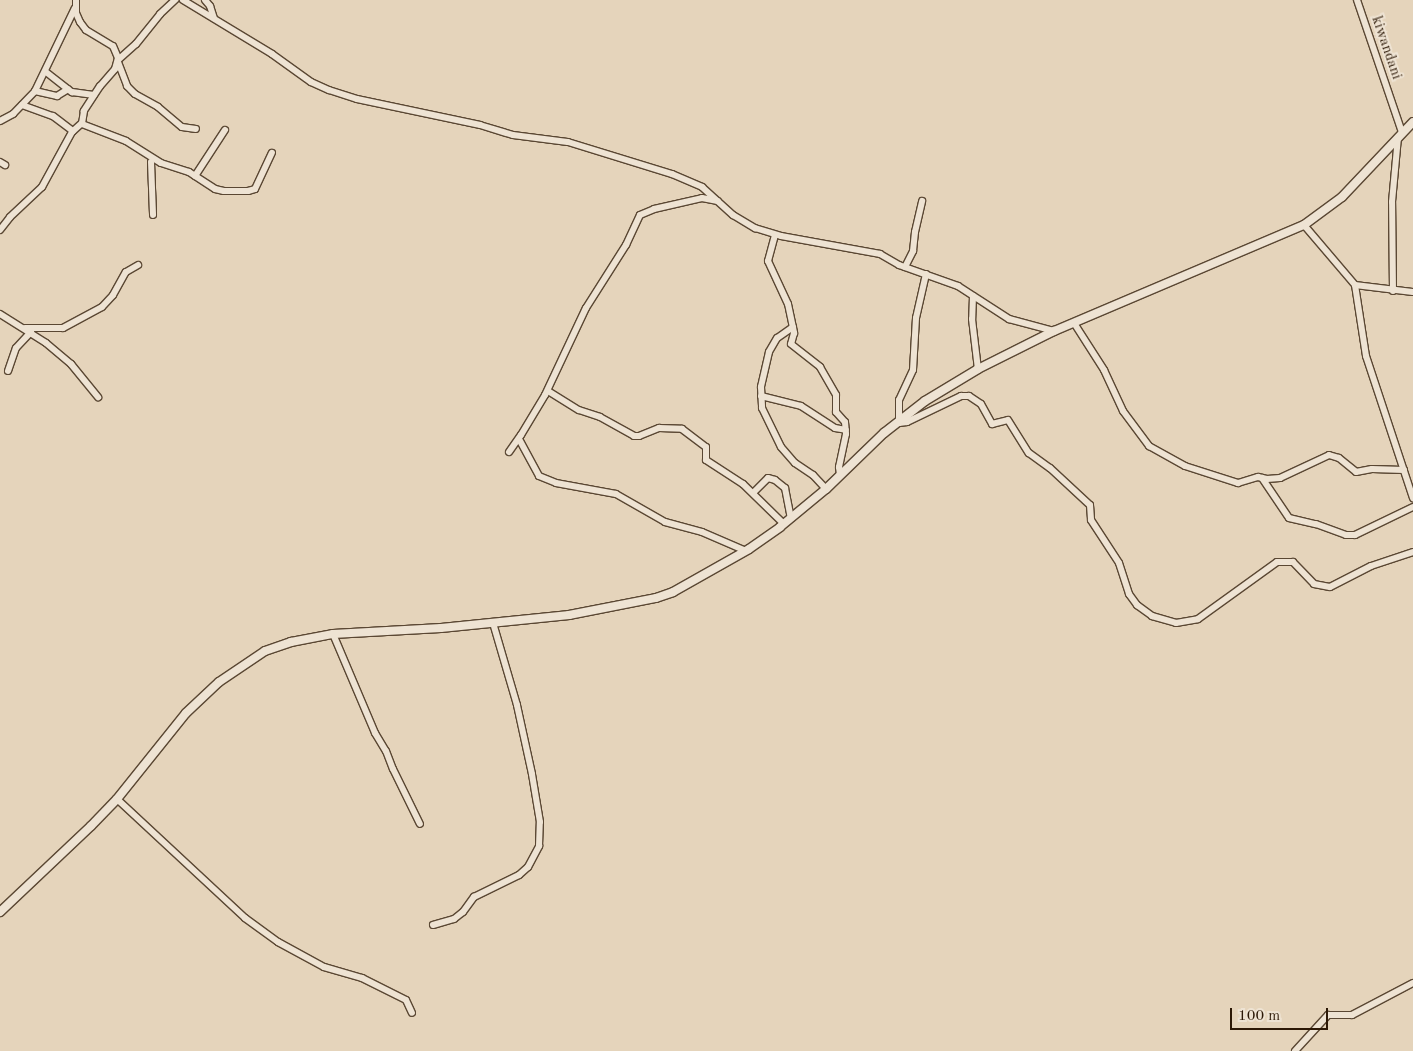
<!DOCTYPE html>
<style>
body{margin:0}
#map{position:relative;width:1413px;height:1051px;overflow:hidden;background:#e5d4bb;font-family:"Old Standard TT",serif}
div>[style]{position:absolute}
.roads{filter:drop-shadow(1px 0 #5a4733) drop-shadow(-1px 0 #5a4733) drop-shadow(0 1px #5a4733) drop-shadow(0 -1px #5a4733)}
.minor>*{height:6px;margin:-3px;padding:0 3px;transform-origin:3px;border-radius:3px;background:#eee3d3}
.tertiary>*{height:8px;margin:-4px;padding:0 4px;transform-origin:4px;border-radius:4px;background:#eee3d3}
span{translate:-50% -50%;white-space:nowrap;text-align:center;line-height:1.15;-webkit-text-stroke:4px #eee3d3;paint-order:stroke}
.street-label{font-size:15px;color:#2c1806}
.scale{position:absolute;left:1230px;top:1008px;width:98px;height:22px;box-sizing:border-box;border:2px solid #2c1806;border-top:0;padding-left:6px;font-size:15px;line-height:18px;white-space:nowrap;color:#2c1806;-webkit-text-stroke:4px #eee3d3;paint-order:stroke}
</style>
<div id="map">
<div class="roads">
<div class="minor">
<div style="left:76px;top:0;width:13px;rotate:90deg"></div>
<div style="left:76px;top:13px;width:10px;rotate:66deg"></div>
<div style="left:80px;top:22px;width:10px;rotate:53deg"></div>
<div style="left:86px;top:30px;width:31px;rotate:31deg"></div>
<div style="left:113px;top:46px;width:13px;rotate:67deg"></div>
<div style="left:118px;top:58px;width:11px;rotate:105deg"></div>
<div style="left:115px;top:69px;width:23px;rotate:131deg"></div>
<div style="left:100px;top:86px;width:30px;rotate:123deg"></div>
<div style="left:84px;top:111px;width:13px;rotate:99deg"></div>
<div style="left:82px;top:124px;width:47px;rotate:21.1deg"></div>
<div style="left:126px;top:141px;width:41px;rotate:32.2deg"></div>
<div style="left:161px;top:163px;width:29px;rotate:18deg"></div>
<div style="left:189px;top:172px;width:31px;rotate:33deg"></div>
<div style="left:215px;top:189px;width:9px;rotate:13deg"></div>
<div style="left:224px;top:191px;width:24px"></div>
<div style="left:248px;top:191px;width:7px;rotate:-16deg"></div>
<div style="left:255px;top:189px;width:40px;rotate:-65deg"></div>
<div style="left:183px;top:0;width:104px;rotate:31.2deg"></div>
<div style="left:272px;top:54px;width:48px;rotate:35.7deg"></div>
<div style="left:311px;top:82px;width:20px;rotate:24deg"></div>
<div style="left:329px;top:90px;width:29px;rotate:18deg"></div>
<div style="left:357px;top:99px;width:126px;rotate:11.9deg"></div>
<div style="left:480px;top:125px;width:34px;rotate:17deg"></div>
<div style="left:513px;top:135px;width:55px;rotate:7.3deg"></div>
<div style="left:568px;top:142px;width:109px;rotate:17.1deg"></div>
<div style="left:672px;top:174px;width:33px;rotate:23deg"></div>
<div style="left:702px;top:187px;width:42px;rotate:42.1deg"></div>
<div style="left:733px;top:215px;width:26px;rotate:31deg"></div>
<div style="left:755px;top:228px;width:27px;rotate:17deg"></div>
<div style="left:781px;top:236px;width:101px;rotate:10.3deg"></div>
<div style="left:880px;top:254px;width:22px;rotate:30deg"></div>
<div style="left:899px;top:265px;width:63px;rotate:19.6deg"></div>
<div style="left:958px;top:286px;width:61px;rotate:32.9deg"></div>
<div style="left:1009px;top:319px;width:47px;rotate:14.9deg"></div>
<div style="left:205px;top:0;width:8px;rotate:50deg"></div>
<div style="left:210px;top:6px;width:13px;rotate:72deg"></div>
<div style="left:1357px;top:0;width:139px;rotate:71.2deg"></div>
<div style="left:118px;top:60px;width:24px;rotate:-42deg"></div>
<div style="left:136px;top:44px;width:38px;rotate:-51deg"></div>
<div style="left:160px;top:14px;width:21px;rotate:-43deg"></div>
<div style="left:118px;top:62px;width:26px;rotate:69deg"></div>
<div style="left:127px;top:86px;width:11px;rotate:45deg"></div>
<div style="left:135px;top:94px;width:26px;rotate:29deg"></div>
<div style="left:158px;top:107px;width:31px;rotate:40deg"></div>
<div style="left:182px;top:127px;width:14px;rotate:8deg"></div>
<div style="left:46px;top:72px;width:33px;rotate:38deg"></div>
<div style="left:72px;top:92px;width:22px;rotate:8deg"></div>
<div style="left:35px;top:91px;width:23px;rotate:13deg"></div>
<div style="left:57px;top:96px;width:13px;rotate:-32deg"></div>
<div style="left:22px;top:105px;width:33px;rotate:20deg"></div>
<div style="left:53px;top:116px;width:25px;rotate:37deg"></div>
<div style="left:0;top:121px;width:15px;rotate:-28deg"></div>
<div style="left:13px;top:114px;width:32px;rotate:-46deg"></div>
<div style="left:35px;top:91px;width:92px;rotate:-64.3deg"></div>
<div style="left:0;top:162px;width:6px;rotate:31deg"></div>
<div style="left:151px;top:162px;width:53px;rotate:87.8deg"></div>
<div style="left:195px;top:176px;width:55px;rotate:-56.9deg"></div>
<div style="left:1304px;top:225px;width:79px;rotate:49.6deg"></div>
<div style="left:1355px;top:285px;width:72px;rotate:81.2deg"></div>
<div style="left:1366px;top:356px;width:150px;rotate:71.7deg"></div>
<div style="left:0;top:230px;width:16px;rotate:-52deg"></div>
<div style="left:10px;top:217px;width:44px;rotate:-43.2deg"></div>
<div style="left:42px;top:187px;width:63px;rotate:-61.4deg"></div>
<div style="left:72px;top:132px;width:13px;rotate:-42deg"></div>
<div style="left:775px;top:235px;width:27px;rotate:105deg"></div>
<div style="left:768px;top:261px;width:47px;rotate:65.1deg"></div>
<div style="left:788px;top:304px;width:30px;rotate:78deg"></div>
<div style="left:794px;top:333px;width:11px;rotate:105deg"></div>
<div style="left:791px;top:344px;width:37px;rotate:38deg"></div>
<div style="left:820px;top:367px;width:32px;rotate:60deg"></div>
<div style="left:836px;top:395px;width:17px;rotate:90deg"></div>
<div style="left:836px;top:412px;width:13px;rotate:48deg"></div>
<div style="left:845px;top:422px;width:12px;rotate:85deg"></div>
<div style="left:846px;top:434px;width:34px;rotate:102deg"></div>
<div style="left:839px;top:467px;width:8px;rotate:83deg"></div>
<div style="left:905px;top:267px;width:18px;rotate:-63deg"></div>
<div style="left:913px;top:251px;width:19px;rotate:-84deg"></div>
<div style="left:915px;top:232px;width:32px;rotate:-77deg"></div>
<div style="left:926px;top:274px;width:45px;rotate:102.8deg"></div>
<div style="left:916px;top:318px;width:52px;rotate:93.3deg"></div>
<div style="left:913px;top:370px;width:33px;rotate:115deg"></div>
<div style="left:899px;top:400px;width:23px;rotate:90deg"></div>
<div style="left:899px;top:423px;width:8px;rotate:-7deg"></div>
<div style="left:907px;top:422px;width:60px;rotate:-25.7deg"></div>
<div style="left:961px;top:396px;width:8px"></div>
<div style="left:969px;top:396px;width:14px;rotate:34deg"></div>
<div style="left:981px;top:404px;width:23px;rotate:61deg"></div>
<div style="left:992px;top:424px;width:16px;rotate:-14deg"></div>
<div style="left:1008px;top:420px;width:39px;rotate:58deg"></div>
<div style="left:1029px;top:453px;width:26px;rotate:36deg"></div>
<div style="left:1050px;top:468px;width:54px;rotate:42.8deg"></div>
<div style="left:1090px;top:505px;width:15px;rotate:86deg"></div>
<div style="left:1091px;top:520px;width:51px;rotate:56.9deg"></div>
<div style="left:1119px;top:563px;width:33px;rotate:72deg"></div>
<div style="left:1129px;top:594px;width:14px;rotate:54deg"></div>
<div style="left:1137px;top:605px;width:19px;rotate:36deg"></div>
<div style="left:1152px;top:616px;width:25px;rotate:16deg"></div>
<div style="left:1176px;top:623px;width:22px;rotate:-10deg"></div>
<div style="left:1198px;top:619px;width:97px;rotate:-35.8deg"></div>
<div style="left:1277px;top:562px;width:16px"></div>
<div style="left:1293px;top:562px;width:30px;rotate:46deg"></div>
<div style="left:1314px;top:584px;width:16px;rotate:11deg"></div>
<div style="left:1330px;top:587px;width:46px;rotate:-27.1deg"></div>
<div style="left:1371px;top:566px;width:44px;rotate:-18.4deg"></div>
<div style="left:1355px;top:285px;width:58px;rotate:6.9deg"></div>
<div style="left:1393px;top:291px;width:89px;rotate:-90.6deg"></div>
<div style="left:1392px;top:202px;width:65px;rotate:-84.7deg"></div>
<div style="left:973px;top:296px;width:23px;rotate:92deg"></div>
<div style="left:972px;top:319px;width:50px;rotate:83.2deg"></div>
<div style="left:0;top:314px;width:54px;rotate:32.2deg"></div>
<div style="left:46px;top:343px;width:33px;rotate:40deg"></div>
<div style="left:71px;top:364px;width:43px;rotate:50.7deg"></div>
<div style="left:1074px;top:323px;width:56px;rotate:57.4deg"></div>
<div style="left:1104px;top:370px;width:45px;rotate:65.1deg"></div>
<div style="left:1123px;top:411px;width:44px;rotate:53.4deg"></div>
<div style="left:1149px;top:446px;width:41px;rotate:29.1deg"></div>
<div style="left:1185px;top:466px;width:56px;rotate:17.8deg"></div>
<div style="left:1238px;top:483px;width:21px;rotate:-17deg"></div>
<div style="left:1258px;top:477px;width:9px;rotate:13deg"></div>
<div style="left:1267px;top:479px;width:13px;rotate:-4deg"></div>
<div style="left:1280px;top:478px;width:54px;rotate:-25.1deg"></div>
<div style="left:1329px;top:455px;width:10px;rotate:17deg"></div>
<div style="left:1339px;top:458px;width:22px;rotate:39deg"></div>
<div style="left:1356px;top:472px;width:16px;rotate:-11deg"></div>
<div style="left:1372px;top:469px;width:32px;rotate:2deg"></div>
<div style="left:793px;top:327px;width:19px;rotate:145deg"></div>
<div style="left:777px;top:338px;width:16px;rotate:120deg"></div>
<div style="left:769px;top:352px;width:36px;rotate:103deg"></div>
<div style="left:761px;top:387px;width:21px;rotate:87deg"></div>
<div style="left:762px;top:408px;width:43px;rotate:64deg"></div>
<div style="left:781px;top:447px;width:21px;rotate:49deg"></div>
<div style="left:795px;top:463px;width:22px;rotate:34deg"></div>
<div style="left:813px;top:475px;width:19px;rotate:47deg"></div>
<div style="left:25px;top:328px;width:38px"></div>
<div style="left:63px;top:328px;width:44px;rotate:-28.3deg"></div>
<div style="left:102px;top:307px;width:16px;rotate:-47deg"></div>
<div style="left:113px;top:295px;width:26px;rotate:-61deg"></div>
<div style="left:126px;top:272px;width:14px;rotate:-30deg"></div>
<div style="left:8px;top:371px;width:24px;rotate:-71deg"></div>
<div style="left:16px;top:348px;width:22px;rotate:-47deg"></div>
<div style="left:548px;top:391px;width:36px;rotate:32deg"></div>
<div style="left:579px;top:410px;width:22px;rotate:18deg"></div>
<div style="left:600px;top:417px;width:39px;rotate:29deg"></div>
<div style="left:634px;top:436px;width:5px"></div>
<div style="left:639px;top:436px;width:22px;rotate:-22deg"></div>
<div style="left:659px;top:428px;width:23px;rotate:2deg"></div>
<div style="left:682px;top:429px;width:30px;rotate:37deg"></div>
<div style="left:706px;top:447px;width:13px;rotate:90deg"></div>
<div style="left:706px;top:460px;width:44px;rotate:33deg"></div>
<div style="left:743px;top:484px;width:57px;rotate:44.3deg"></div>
<div style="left:761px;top:396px;width:41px;rotate:14deg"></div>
<div style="left:801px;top:406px;width:40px;rotate:32.9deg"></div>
<div style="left:835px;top:428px;width:11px;rotate:10deg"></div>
<div style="left:519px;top:439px;width:42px;rotate:61.6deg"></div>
<div style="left:539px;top:476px;width:18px;rotate:22deg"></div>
<div style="left:556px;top:483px;width:61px;rotate:10.4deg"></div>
<div style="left:616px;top:494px;width:56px;rotate:29.7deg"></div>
<div style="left:665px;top:522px;width:38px;rotate:15deg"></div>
<div style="left:702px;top:532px;width:48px;rotate:23.4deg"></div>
<div style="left:509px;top:452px;width:21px;rotate:-55deg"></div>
<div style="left:521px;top:435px;width:47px;rotate:-59deg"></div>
<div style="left:545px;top:395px;width:96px;rotate:-64.8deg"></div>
<div style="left:586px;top:308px;width:75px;rotate:-57.6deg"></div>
<div style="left:626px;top:245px;width:33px;rotate:-65deg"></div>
<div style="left:640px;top:215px;width:15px;rotate:-23deg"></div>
<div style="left:654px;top:209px;width:49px;rotate:-12.9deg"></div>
<div style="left:702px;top:198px;width:16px;rotate:11deg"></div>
<div style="left:1262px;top:478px;width:48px;rotate:56deg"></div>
<div style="left:1289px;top:518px;width:28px;rotate:13deg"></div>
<div style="left:1316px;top:524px;width:32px;rotate:20deg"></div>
<div style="left:1346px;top:535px;width:9px"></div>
<div style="left:1355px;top:535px;width:64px;rotate:-25.8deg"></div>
<div style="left:753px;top:493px;width:21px;rotate:-45deg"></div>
<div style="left:768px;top:478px;width:7px;rotate:16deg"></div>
<div style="left:775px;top:480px;width:13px;rotate:39deg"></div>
<div style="left:785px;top:488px;width:31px;rotate:79deg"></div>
<div style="left:333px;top:634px;width:108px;rotate:67deg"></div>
<div style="left:375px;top:733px;width:21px;rotate:59deg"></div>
<div style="left:386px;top:751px;width:19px;rotate:69deg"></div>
<div style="left:393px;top:769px;width:61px;rotate:63.9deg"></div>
<div style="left:117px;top:799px;width:175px;rotate:42.9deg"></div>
<div style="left:245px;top:918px;width:41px;rotate:36deg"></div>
<div style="left:278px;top:942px;width:52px;rotate:28.5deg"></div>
<div style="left:324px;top:967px;width:40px;rotate:16deg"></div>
<div style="left:362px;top:978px;width:49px;rotate:26.6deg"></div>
<div style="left:406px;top:1000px;width:14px;rotate:65deg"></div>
<div style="left:433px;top:925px;width:22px;rotate:-16deg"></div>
<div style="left:454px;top:919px;width:11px;rotate:-38deg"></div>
<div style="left:463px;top:912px;width:19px;rotate:-54deg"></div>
<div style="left:474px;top:897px;width:50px;rotate:-26.1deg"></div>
<div style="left:519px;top:875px;width:12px;rotate:-42deg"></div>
<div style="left:528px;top:867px;width:24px;rotate:-62deg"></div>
<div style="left:539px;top:846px;width:24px;rotate:-88deg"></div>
<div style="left:540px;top:822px;width:49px;rotate:-99.5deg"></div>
<div style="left:532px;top:774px;width:71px;rotate:-102.3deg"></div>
<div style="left:517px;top:705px;width:85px;rotate:-106.3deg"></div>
<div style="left:1295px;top:1051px;width:49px;rotate:-47.5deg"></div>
<div style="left:1328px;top:1015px;width:24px"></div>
<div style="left:1352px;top:1015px;width:69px;rotate:-27.7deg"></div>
</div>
<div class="tertiary">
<div style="left:0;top:912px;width:125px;rotate:-43.4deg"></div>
<div style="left:91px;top:826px;width:37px;rotate:-46deg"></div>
<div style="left:117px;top:799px;width:110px;rotate:-51.3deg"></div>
<div style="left:186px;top:713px;width:45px;rotate:-43.2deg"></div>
<div style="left:219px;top:682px;width:55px;rotate:-34deg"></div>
<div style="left:265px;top:651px;width:28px;rotate:-19deg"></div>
<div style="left:291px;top:642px;width:43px;rotate:-10.8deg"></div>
<div style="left:333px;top:634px;width:108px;rotate:-3.2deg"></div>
<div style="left:441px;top:628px;width:129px;rotate:-5.8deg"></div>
<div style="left:569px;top:615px;width:89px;rotate:-11.1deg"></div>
<div style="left:656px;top:598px;width:18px;rotate:-19deg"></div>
<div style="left:673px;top:592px;width:87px;rotate:-29.5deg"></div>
<div style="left:749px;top:549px;width:38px;rotate:-35deg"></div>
<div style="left:780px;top:527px;width:60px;rotate:-39.6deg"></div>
<div style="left:826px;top:489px;width:81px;rotate:-44deg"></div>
<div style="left:884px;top:433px;width:52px;rotate:-38deg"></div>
<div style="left:925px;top:401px;width:62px;rotate:-31.1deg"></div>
<div style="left:978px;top:369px;width:85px;rotate:-26.6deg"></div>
<div style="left:1054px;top:331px;width:272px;rotate:-23deg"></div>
<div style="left:1304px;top:225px;width:47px;rotate:-36.4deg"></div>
<div style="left:1342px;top:197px;width:103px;rotate:-46.6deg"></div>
</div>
</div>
<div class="street-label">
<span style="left:1386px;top:48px;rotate:71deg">kiwandani</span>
</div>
<div class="scale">100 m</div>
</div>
